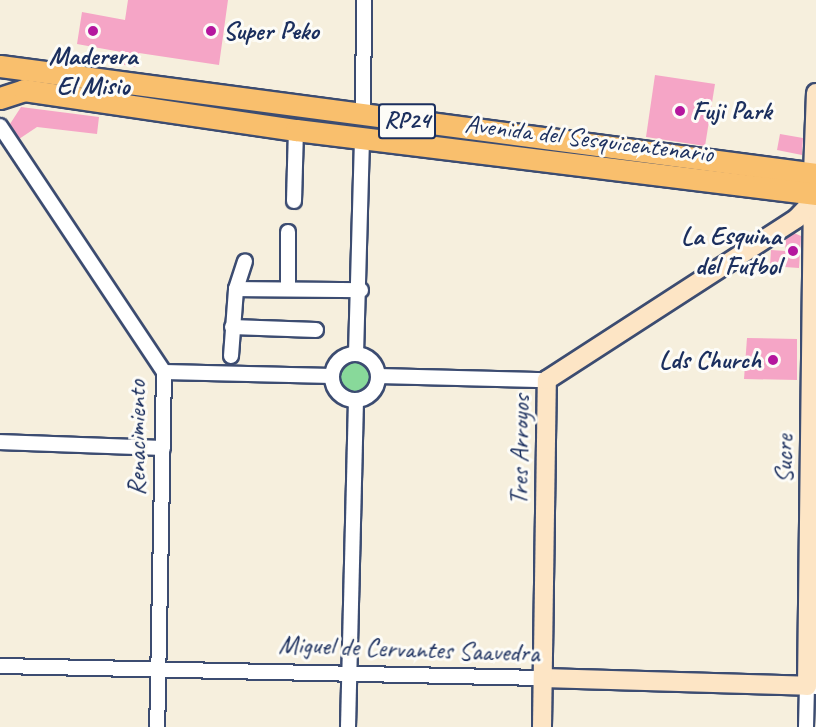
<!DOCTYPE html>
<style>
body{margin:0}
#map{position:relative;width:816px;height:727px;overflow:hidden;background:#f6efdd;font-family:Caveat,sans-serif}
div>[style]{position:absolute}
.green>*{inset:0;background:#88d99a}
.round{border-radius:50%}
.building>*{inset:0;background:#f5a5c6}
.roads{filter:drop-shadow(2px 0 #3c4c71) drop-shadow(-2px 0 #3c4c71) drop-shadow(0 2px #3c4c71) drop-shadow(0 -2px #3c4c71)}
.street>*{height:14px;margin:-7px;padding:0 7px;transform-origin:7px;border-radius:7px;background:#fff}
.street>.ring{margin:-7px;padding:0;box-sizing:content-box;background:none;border:14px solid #fff;border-radius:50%}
.secondary>*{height:18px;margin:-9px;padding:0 9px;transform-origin:9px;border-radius:9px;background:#fde5c5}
.primary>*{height:21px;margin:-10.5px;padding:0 10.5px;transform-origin:10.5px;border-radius:10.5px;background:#f9bf6d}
.dots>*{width:16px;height:16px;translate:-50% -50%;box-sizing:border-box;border:3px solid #fdfcf7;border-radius:50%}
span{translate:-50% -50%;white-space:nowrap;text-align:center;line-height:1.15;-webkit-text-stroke:6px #fdfcf7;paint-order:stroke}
.shield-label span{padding:2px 4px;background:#fdfcf7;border:2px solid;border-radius:4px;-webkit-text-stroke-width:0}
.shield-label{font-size:24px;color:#1b2f5e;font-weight:700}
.poi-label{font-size:26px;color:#1b2f5e;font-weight:700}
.left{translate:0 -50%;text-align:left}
.right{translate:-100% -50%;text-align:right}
.street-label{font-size:26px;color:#1b2f5e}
</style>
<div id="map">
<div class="green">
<div class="round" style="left:336px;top:357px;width:40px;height:40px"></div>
</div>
<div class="building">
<div style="clip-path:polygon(128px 0,228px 0,219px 65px,139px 53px,137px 67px,119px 64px,121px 52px,77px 44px,82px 12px,125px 20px)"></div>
<div style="clip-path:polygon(655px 75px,715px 84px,705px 146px,646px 137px)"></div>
<div style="clip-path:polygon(21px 107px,99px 117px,97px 134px,37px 127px,19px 139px,10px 124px)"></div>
<div style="clip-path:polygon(780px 134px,803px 138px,802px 155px,777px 150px)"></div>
<div style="clip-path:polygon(794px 233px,801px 236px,799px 268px,770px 266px,771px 250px,785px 251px,786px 239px)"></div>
<div style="clip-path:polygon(747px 338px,797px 339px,797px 380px,744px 379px)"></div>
</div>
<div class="roads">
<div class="street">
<div style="left:363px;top:115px;width:115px;rotate:-89.5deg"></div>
<div style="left:0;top:126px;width:296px;rotate:56.3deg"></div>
<div style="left:164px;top:372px;width:355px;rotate:91.1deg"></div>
<div style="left:294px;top:201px;width:71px;rotate:-88.4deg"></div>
<div style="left:236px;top:289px;width:29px;rotate:-72deg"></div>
<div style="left:288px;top:289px;width:57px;rotate:-90deg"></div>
<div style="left:232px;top:327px;width:84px;rotate:2deg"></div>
<div class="ring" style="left:332px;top:354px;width:32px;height:32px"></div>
<div style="left:356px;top:354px;width:216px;rotate:-88.4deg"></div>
<div style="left:231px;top:356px;width:67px;rotate:-85.7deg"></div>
<div style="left:236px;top:289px;width:125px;rotate:0.5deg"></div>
<div style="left:164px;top:372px;width:168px;rotate:1.4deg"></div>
<div style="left:378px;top:376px;width:169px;rotate:1.4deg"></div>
<div style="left:0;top:442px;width:163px;rotate:2.1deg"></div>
<div style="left:0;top:666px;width:543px;rotate:1.27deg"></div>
<div style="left:348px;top:727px;width:326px;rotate:-88.6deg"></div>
<div style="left:806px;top:727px;width:41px;rotate:-88.6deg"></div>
<div style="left:807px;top:686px;width:9px;rotate:6deg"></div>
</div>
<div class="secondary">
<div style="left:543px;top:678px;width:264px;rotate:1.7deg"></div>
<div style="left:807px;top:686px;width:461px;rotate:-89.3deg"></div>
<div style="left:813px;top:225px;width:20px;rotate:-105deg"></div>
<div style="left:808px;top:206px;width:32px;rotate:-81deg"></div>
<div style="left:813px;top:174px;width:81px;rotate:-87.9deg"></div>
<div style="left:542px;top:727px;width:347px;rotate:-89.2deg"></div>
<div style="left:547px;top:380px;width:298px;rotate:-32.9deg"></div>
<div style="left:797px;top:218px;width:16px;rotate:-47deg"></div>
</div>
<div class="primary">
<div style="left:0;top:66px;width:823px;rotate:7.54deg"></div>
<div style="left:0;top:98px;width:25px;rotate:-18deg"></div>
<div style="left:24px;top:90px;width:275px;rotate:8.4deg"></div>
<div style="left:296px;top:130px;width:524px;rotate:7.02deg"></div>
</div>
</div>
<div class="dots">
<div style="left:93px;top:31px;background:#b5179e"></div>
<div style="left:211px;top:31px;background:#b5179e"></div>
<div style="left:680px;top:111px;background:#b5179e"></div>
<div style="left:793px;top:251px;background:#b5179e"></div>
<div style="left:773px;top:360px;background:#b5179e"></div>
</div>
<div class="shield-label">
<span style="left:407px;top:121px">RP24</span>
</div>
<div class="poi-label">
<span class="left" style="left:223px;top:31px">Super Peko</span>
<span style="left:93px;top:71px">Maderera<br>El Misio</span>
<span class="left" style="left:692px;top:111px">Fuji Park</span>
<span class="right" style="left:781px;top:251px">La Esquina<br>del Futbol</span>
<span class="right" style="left:761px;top:360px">Lds Church</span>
</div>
<div class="street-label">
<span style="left:589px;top:139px;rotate:7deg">Avenida del Sesquicentenario</span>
<span style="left:137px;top:438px;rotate:-90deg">Renacimiento</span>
<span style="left:520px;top:450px;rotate:-89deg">Tres Arroyos</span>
<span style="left:784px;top:459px;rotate:-89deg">Sucre</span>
<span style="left:409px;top:649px;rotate:2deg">Miguel de Cervantes Saavedra</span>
</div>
</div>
